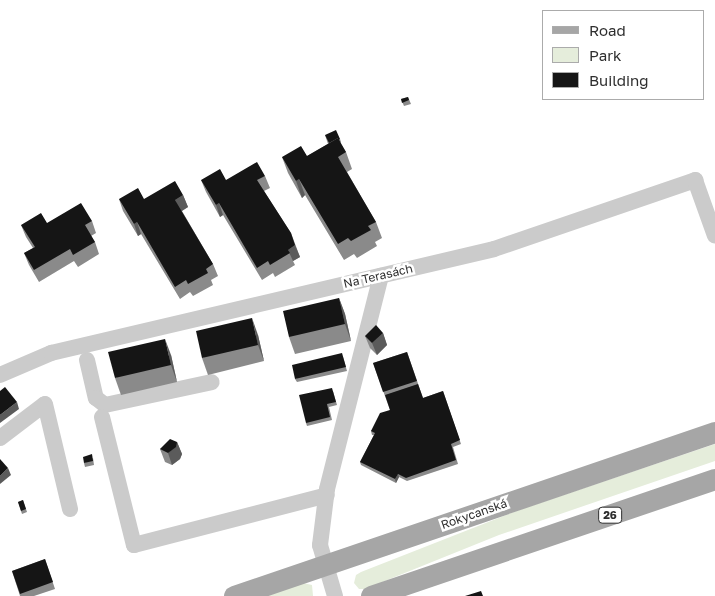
<!DOCTYPE html>
<meta charset="utf-8">
<style>
body{margin:0}
#map{position:relative;width:715px;height:596px;overflow:hidden;background:#fff;font-family:"Golos Text",sans-serif}
div>[style]{position:absolute}
.green>*{inset:0;background:#e5eddb}
.minor>*{height:16px;margin:-8px;padding:0 8px;transform-origin:8px;border-radius:8px;background:#cbcbcb}
.major>*{height:21px;margin:-10.5px;padding:0 10.5px;transform-origin:10.5px;border-radius:10.5px;background:#a6a6a6}
.wall>*{inset:0;background:#8a8a8a}
.shaded-wall>*{inset:0;background:#5b5b5b}
.building>*{inset:0;background:#151515}
span{translate:-50% -50%;white-space:nowrap;text-align:center;line-height:1.15;-webkit-text-stroke:5px #fff;paint-order:stroke}
.shield-label span{padding:1px 4px;background:#fff;border:1px solid;border-radius:4px;-webkit-text-stroke-width:0}
.shield-label{font-size:11px;color:#2e2e2e;font-weight:700}
.street-label{font-size:12px;color:#2e2e2e}
.legend{position:absolute;left:542px;top:10px;width:162px;height:90px;box-sizing:border-box;background:#fff;border:1px solid #ababab;margin:0;padding:6px 9px;list-style:none;font-size:15px;color:#2e2e2e}
.legend li{display:flex;align-items:center;gap:10px;height:25px}
.legend b{width:25px;border:1px solid #ababab}
</style>
<div id="map">
<div class="green">
<div style="clip-path:polygon(715px 444px,715px 461px,499px 535px,365px 589px,359px 589px,354px 583px,356px 575px,361px 572px,519px 510px)"></div>
<div style="clip-path:polygon(303px 583px,312px 585px,313px 596px,266px 596px)"></div>
</div>
<div class="minor">
<div style="left:87px;top:360px;width:39px;rotate:77deg"></div>
<div style="left:96px;top:398px;width:11px;rotate:38deg"></div>
<div style="left:105px;top:405px;width:109px;rotate:-12.1deg"></div>
<div style="left:0;top:375px;width:56px;rotate:-23.3deg"></div>
<div style="left:51px;top:353px;width:455px;rotate:-13.2deg"></div>
<div style="left:494px;top:249px;width:213px;rotate:-18.9deg"></div>
<div style="left:695px;top:180px;width:59px;rotate:70.3deg"></div>
<div style="left:102px;top:417px;width:132px;rotate:76deg"></div>
<div style="left:134px;top:545px;width:199px;rotate:-14.5deg"></div>
<div style="left:0;top:438px;width:56px;rotate:-37.1deg"></div>
<div style="left:45px;top:404px;width:108px;rotate:76.6deg"></div>
<div style="left:335px;top:596px;width:53px;rotate:-106.4deg"></div>
<div style="left:320px;top:545px;width:56px;rotate:-82.9deg"></div>
<div style="left:327px;top:489px;width:220px;rotate:-75.8deg"></div>
</div>
<div class="major">
<div style="left:234px;top:596px;width:508px;rotate:-18.83deg"></div>
<div style="left:371px;top:596px;width:363px;rotate:-18.8deg"></div>
</div>
<div class="wall">
<div style="clip-path:polygon(408px 97px,411px 104px,404px 106px,401px 99px)"></div>
<div style="clip-path:polygon(325px 135px,340px 139px,341px 142px,340px 143px,346px 152px,352px 169px,347px 172px,376px 222px,382px 238px,375px 242px,377px 246px,357px 258px,354px 254px,344px 260px,305px 195px,302px 198px,288px 173px,282px 157px,307px 156px,328px 144px)"></div>
<div style="clip-path:polygon(265px 176px,270px 188px,264px 191px,291px 233px,300px 257px,293px 261px,295px 265px,275px 277px,273px 273px,262px 280px,223px 215px,220px 217px,206px 192px,201px 180px,226px 180px)"></div>
<div style="clip-path:polygon(183px 195px,188px 207px,182px 211px,213px 264px,218px 276px,211px 280px,213px 285px,193px 296px,190px 292px,180px 299px,141px 234px,138px 236px,123px 211px,119px 199px,144px 199px)"></div>
<div style="clip-path:polygon(92px 221px,96px 233px,91px 236px,95px 242px,99px 254px,78px 267px,74px 261px,39px 282px,29px 265px,24px 253px,33px 248px,26px 237px,21px 225px)"></div>
<div style="clip-path:polygon(339px 298px,345px 314px,351px 341px,295px 354px,289px 337px)"></div>
<div style="clip-path:polygon(383px 333px,387px 345px,377px 355px,370px 348px,365px 336px)"></div>
<div style="clip-path:polygon(258px 335px,264px 361px,208px 375px,202px 358px)"></div>
<div style="clip-path:polygon(407px 352px,423px 398px,443px 391px,461px 444px,453px 447px,458px 464px,407px 481px,399px 477px,396px 483px,361px 465px,360px 462px,374px 435px,372px 435px,371px 431px,390px 410px,373px 363px)"></div>
<div style="clip-path:polygon(171px 355px,177px 382px,121px 395px,115px 378px)"></div>
<div style="clip-path:polygon(343px 357px,347px 371px,297px 382px,295px 379px)"></div>
<div style="clip-path:polygon(333px 391px,337px 405px,329px 407px,332px 420px,307px 426px,306px 423px)"></div>
<div style="clip-path:polygon(177px 442px,182px 454px,180px 459px,172px 465px,165px 462px,160px 449px)"></div>
<div style="clip-path:polygon(93px 458px,94px 465px,85px 467px,84px 463px)"></div>
<div style="clip-path:polygon(23px 500px,27px 512px,22px 514px,18px 502px)"></div>
<div style="clip-path:polygon(45px 559px,55px 589px,34px 596px,20px 596px,12px 571px)"></div>
</div>
<div class="shaded-wall">
<div style="clip-path:polygon(299px 179px,305px 195px,302px 198px,296px 181px)"></div>
<div style="clip-path:polygon(183px 195px,188px 207px,180px 212px,175px 200px)"></div>
<div style="clip-path:polygon(219px 203px,223px 215px,220px 217px,216px 205px)"></div>
<div style="clip-path:polygon(137px 222px,141px 234px,138px 236px,134px 224px)"></div>
<div style="clip-path:polygon(295px 245px,300px 257px,293px 261px,288px 250px)"></div>
<div style="clip-path:polygon(339px 298px,345px 314px,351px 341px,345px 324px)"></div>
<div style="clip-path:polygon(252px 318px,258px 335px,264px 361px,258px 345px)"></div>
<div style="clip-path:polygon(383px 333px,387px 345px,377px 355px,372px 343px)"></div>
<div style="clip-path:polygon(165px 339px,171px 355px,177px 382px,171px 365px)"></div>
<div style="clip-path:polygon(17px 402px,19px 409px,0 423px,0 415px)"></div>
<div style="clip-path:polygon(177px 442px,182px 454px,180px 459px,172px 465px,168px 453px)"></div>
<div style="clip-path:polygon(8px 468px,11px 475px,0 484px,0 476px)"></div>
<div style="clip-path:polygon(398px 474px,399px 477px,396px 483px,395px 479px)"></div>
</div>
<div class="building">
<div style="clip-path:polygon(408px 97px,409px 100px,402px 103px,401px 99px)"></div>
<div style="clip-path:polygon(336px 130px,340px 139px,338px 140px,338px 138px,329px 143px,325px 135px)"></div>
<div style="clip-path:polygon(338px 138px,346px 152px,338px 157px,376px 222px,368px 226px,371px 230px,351px 241px,348px 238px,338px 244px,299px 179px,296px 181px,282px 157px,301px 146px,307px 156px)"></div>
<div style="clip-path:polygon(257px 162px,265px 176px,257px 180px,291px 233px,295px 245px,288px 250px,290px 253px,270px 265px,268px 261px,257px 268px,219px 203px,216px 205px,201px 180px,220px 169px,226px 180px)"></div>
<div style="clip-path:polygon(175px 181px,183px 195px,175px 200px,213px 264px,206px 269px,208px 273px,188px 284px,186px 280px,175px 287px,137px 222px,134px 224px,119px 199px,138px 188px,144px 199px)"></div>
<div style="clip-path:polygon(81px 203px,92px 221px,85px 225px,95px 242px,73px 255px,70px 249px,34px 270px,24px 253px,35px 247px,21px 225px,41px 213px,47px 223px)"></div>
<div style="clip-path:polygon(339px 298px,345px 324px,289px 337px,283px 311px)"></div>
<div style="clip-path:polygon(252px 318px,258px 345px,202px 358px,196px 331px)"></div>
<div style="clip-path:polygon(376px 325px,383px 333px,372px 343px,365px 336px)"></div>
<div style="clip-path:polygon(165px 339px,171px 365px,115px 378px,108px 352px)"></div>
<div style="clip-path:polygon(407px 352px,417px 381px,383px 392px,373px 363px)"></div>
<div style="clip-path:polygon(342px 353px,346px 367px,295px 379px,292px 365px)"></div>
<div style="clip-path:polygon(418px 384px,423px 398px,443px 391px,460px 440px,451px 444px,456px 460px,406px 478px,398px 474px,395px 479px,360px 462px,375px 433px,371px 431px,380px 413px,390px 410px,385px 395px)"></div>
<div style="clip-path:polygon(5px 387px,17px 402px,0 415px,0 391px)"></div>
<div style="clip-path:polygon(332px 388px,336px 402px,327px 404px,330px 417px,306px 423px,299px 395px)"></div>
<div style="clip-path:polygon(170px 439px,177px 442px,176px 447px,168px 453px,160px 449px)"></div>
<div style="clip-path:polygon(92px 454px,93px 461px,84px 463px,83px 457px)"></div>
<div style="clip-path:polygon(0 459px,8px 468px,0 476px)"></div>
<div style="clip-path:polygon(23px 500px,26px 509px,21px 511px,18px 502px)"></div>
<div style="clip-path:polygon(45px 559px,53px 582px,20px 594px,12px 571px)"></div>
<div style="clip-path:polygon(481px 591px,483px 596px,489px 596px,465px 596px)"></div>
</div>
<div class="shield-label">
<span style="left:610px;top:515px">26</span>
</div>
<div class="street-label">
<span style="left:378px;top:276px;rotate:-13deg">Na Terasách</span>
<span style="left:474px;top:514px;rotate:-19deg">Rokycanská</span>
</div>
<ul class="legend">
<li><b style="height:6px;background:#a6a6a6"></b>Road</li>
<li><b style="height:14px;background:#e5eddb"></b>Park</li>
<li><b style="height:14px;background:#151515"></b>Building</li>
</ul>
</div>
